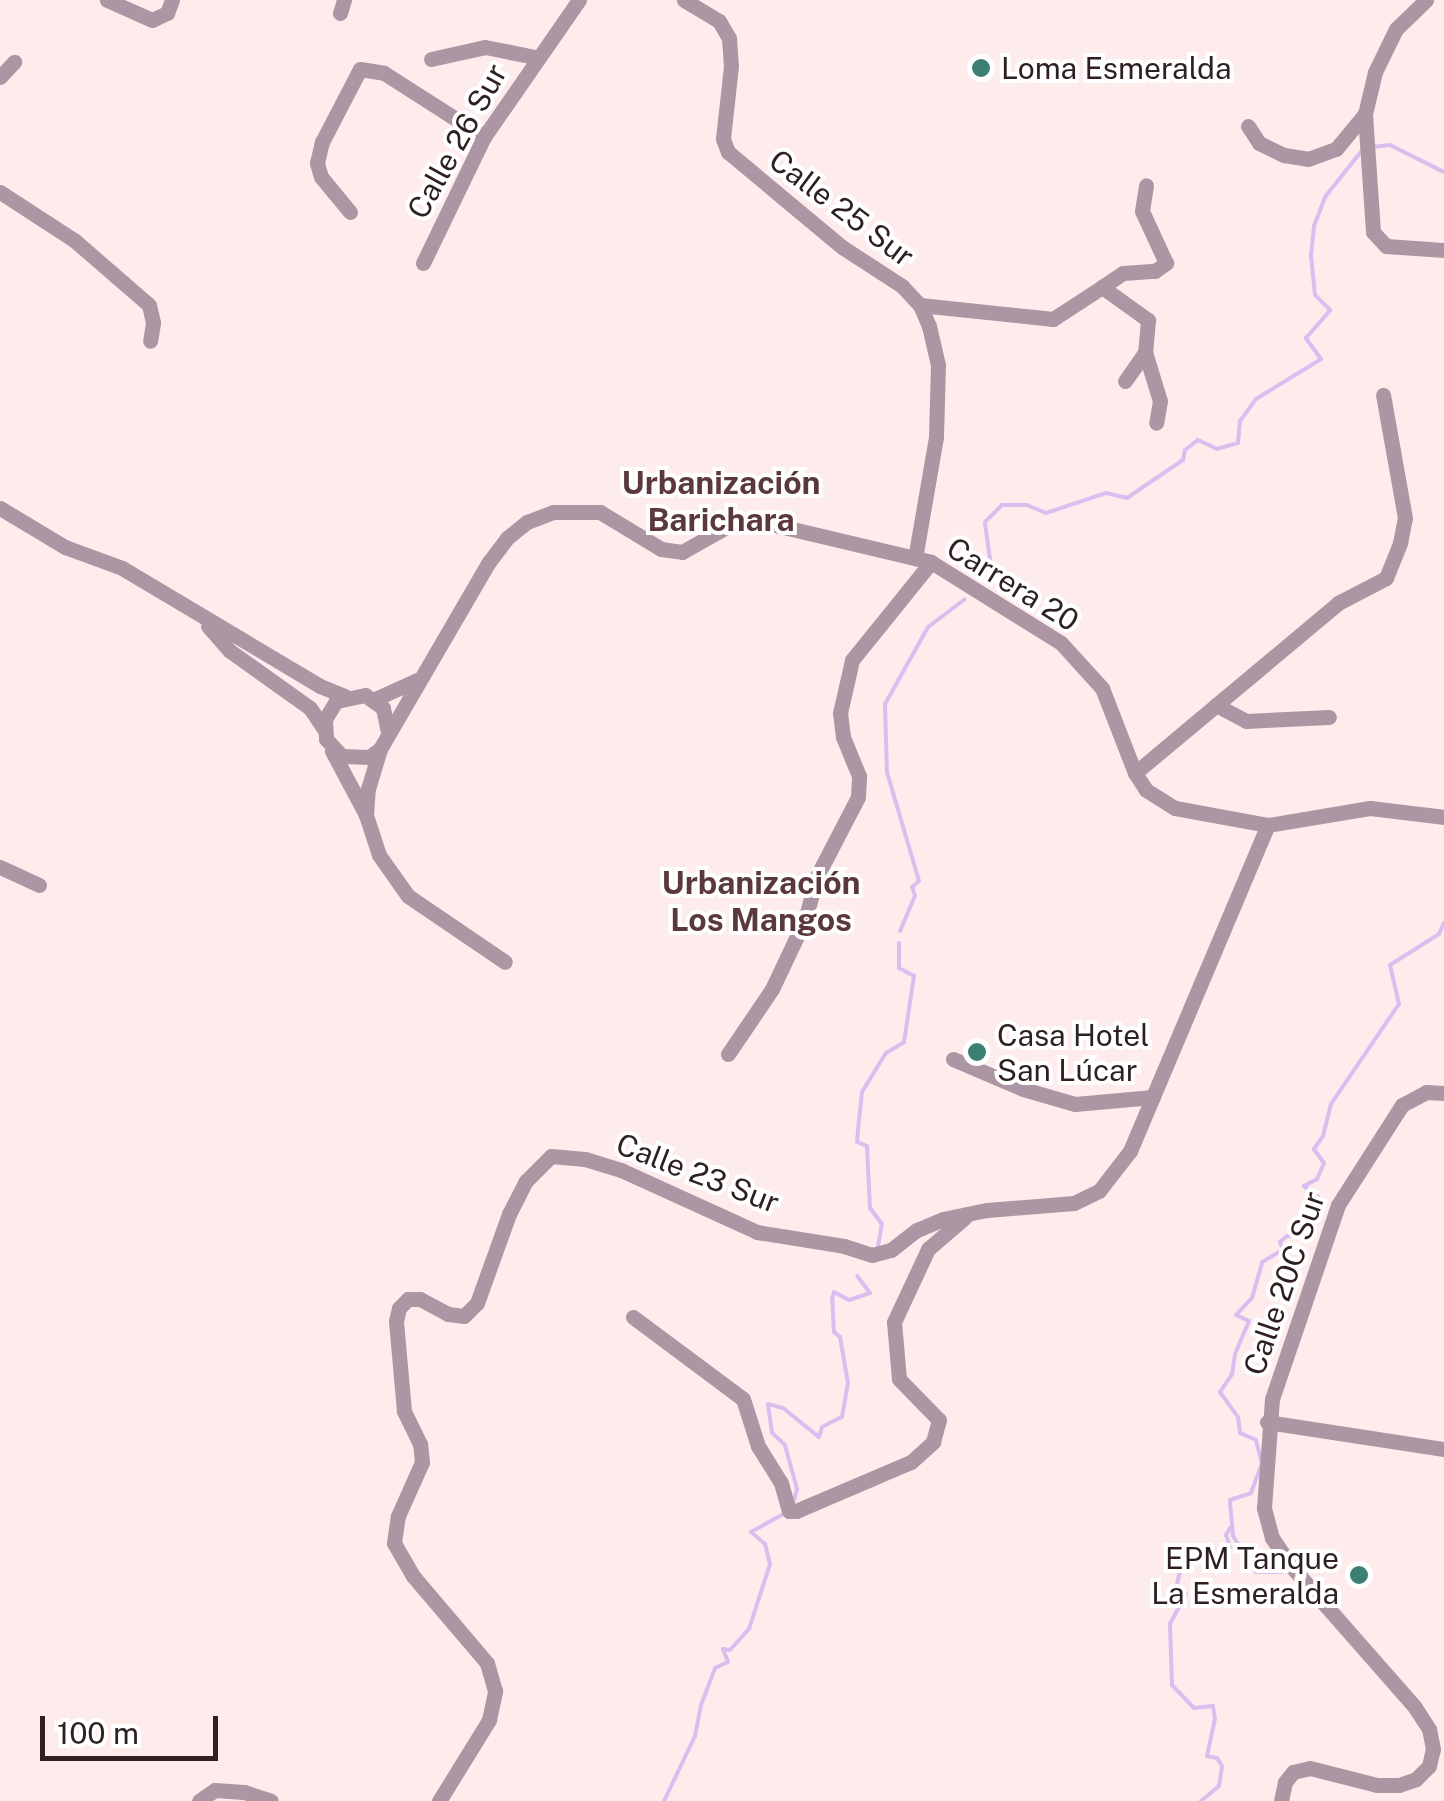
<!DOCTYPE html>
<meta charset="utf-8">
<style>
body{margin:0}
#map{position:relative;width:1444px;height:1801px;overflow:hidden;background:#feeced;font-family:"Public Sans",sans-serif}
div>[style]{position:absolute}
.stream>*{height:4px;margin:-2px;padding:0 2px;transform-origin:2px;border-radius:2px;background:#d8bfef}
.minor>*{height:15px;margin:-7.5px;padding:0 7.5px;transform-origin:7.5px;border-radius:7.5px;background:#ac96a4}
.dots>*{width:28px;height:28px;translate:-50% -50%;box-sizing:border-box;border:5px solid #fff;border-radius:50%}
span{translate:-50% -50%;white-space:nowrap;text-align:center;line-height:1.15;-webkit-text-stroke:8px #fff;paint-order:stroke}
.poi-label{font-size:30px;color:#2f1f20}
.left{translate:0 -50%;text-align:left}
.right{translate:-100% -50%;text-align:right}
.street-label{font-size:30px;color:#2f1f20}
.neighbourhood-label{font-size:32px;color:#5a383b;font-weight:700}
.scale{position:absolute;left:40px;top:1716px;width:178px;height:45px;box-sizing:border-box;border:5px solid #2f1f20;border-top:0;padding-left:12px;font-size:30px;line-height:35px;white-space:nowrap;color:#2f1f20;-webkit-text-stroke:8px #fff;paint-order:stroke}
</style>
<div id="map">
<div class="stream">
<div style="left:1373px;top:147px;width:17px;rotate:-7deg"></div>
<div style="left:1390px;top:145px;width:60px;rotate:26.6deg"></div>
<div style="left:980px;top:578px;width:21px;rotate:-62deg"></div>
<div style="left:990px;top:559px;width:37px;rotate:-98deg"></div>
<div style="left:985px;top:522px;width:24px;rotate:-45deg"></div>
<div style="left:1002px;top:505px;width:25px"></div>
<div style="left:1027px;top:505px;width:21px;rotate:23deg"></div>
<div style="left:1046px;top:513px;width:63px;rotate:-18.4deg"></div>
<div style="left:1106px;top:493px;width:22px;rotate:13deg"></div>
<div style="left:1127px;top:498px;width:68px;rotate:-34.2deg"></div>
<div style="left:1183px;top:460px;width:10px;rotate:-79deg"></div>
<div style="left:1185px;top:450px;width:16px;rotate:-38deg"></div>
<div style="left:1198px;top:440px;width:21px;rotate:25deg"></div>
<div style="left:1217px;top:449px;width:22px;rotate:-16deg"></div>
<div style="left:1238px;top:443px;width:22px;rotate:-85deg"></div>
<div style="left:1240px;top:421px;width:27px;rotate:-54deg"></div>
<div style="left:1256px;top:399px;width:76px;rotate:-31.6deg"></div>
<div style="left:1321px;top:359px;width:26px;rotate:-126deg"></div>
<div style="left:1306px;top:338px;width:37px;rotate:-49deg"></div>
<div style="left:1330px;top:310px;width:21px;rotate:-135deg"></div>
<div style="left:1315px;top:295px;width:40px;rotate:-95.7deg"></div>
<div style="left:1311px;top:255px;width:29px;rotate:-84deg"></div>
<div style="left:1314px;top:226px;width:31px;rotate:-69deg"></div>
<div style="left:1325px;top:197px;width:61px;rotate:-51.6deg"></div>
<div style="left:900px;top:931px;width:38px;rotate:-67deg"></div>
<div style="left:915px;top:896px;width:9px;rotate:-108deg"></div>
<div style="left:912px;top:887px;width:9px;rotate:-41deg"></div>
<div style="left:919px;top:881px;width:114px;rotate:-106.4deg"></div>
<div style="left:887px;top:772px;width:68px;rotate:-91.7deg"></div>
<div style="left:885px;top:704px;width:88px;rotate:-60.8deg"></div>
<div style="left:928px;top:627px;width:46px;rotate:-37.1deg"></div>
<div style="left:878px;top:1246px;width:22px;rotate:-80deg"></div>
<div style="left:882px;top:1224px;width:20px;rotate:-127deg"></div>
<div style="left:870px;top:1208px;width:62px;rotate:-92.8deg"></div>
<div style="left:867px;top:1146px;width:11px;rotate:-158deg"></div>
<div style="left:857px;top:1142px;width:12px;rotate:-85deg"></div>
<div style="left:858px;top:1130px;width:38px;rotate:-84deg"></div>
<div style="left:862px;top:1092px;width:46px;rotate:-58.4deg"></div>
<div style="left:886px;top:1053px;width:21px;rotate:-31deg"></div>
<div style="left:904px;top:1042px;width:67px;rotate:-81.4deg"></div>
<div style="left:914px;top:976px;width:17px;rotate:-152deg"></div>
<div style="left:899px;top:968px;width:25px;rotate:-90deg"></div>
<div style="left:793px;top:1504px;width:16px;rotate:-75deg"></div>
<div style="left:797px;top:1489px;width:46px;rotate:-105.3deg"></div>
<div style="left:785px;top:1445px;width:18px;rotate:-137deg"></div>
<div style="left:772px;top:1433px;width:29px;rotate:-98deg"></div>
<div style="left:768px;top:1404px;width:16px;rotate:15deg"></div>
<div style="left:783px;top:1408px;width:46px;rotate:38.9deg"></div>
<div style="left:819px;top:1437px;width:10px;rotate:-73deg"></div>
<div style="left:822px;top:1427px;width:22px;rotate:-27deg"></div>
<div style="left:842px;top:1417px;width:35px;rotate:-80deg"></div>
<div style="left:848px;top:1383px;width:47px;rotate:-99.9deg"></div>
<div style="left:840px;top:1337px;width:8px;rotate:-140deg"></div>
<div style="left:834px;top:1332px;width:33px;rotate:-93deg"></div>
<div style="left:832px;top:1299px;width:7px;rotate:-74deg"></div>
<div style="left:834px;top:1292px;width:17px;rotate:28deg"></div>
<div style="left:849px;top:1300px;width:22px;rotate:-18deg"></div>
<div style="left:870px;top:1293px;width:21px;rotate:-127deg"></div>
<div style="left:1282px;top:1572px;width:26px;rotate:180deg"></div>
<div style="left:1256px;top:1572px;width:43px;rotate:-122.6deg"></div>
<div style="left:1233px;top:1536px;width:36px;rotate:-95deg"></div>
<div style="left:1230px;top:1500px;width:22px;rotate:-18deg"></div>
<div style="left:1251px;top:1493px;width:32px;rotate:-70deg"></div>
<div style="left:1262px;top:1463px;width:24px;rotate:-105deg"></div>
<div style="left:1256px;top:1440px;width:17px;rotate:-156deg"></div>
<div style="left:1240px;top:1433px;width:16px;rotate:-97deg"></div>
<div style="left:1238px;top:1417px;width:31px;rotate:-126deg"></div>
<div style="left:1220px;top:1392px;width:22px;rotate:-56deg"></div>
<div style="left:1232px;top:1374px;width:20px;rotate:-81deg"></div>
<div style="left:1235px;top:1354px;width:36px;rotate:-67deg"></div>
<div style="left:1249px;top:1321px;width:14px;rotate:-155deg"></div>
<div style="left:1236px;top:1315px;width:23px;rotate:-47deg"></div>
<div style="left:1252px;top:1298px;width:37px;rotate:-74deg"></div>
<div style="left:1262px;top:1262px;width:24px;rotate:-30deg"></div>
<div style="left:1283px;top:1250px;width:9px;rotate:-111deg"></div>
<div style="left:1280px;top:1242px;width:9px;rotate:-41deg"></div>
<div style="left:1287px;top:1236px;width:17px;rotate:-3deg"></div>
<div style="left:1304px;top:1235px;width:17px;rotate:-77deg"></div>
<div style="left:1308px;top:1218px;width:7px;rotate:-8deg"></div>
<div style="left:1315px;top:1217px;width:20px;rotate:-81deg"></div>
<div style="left:1318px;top:1197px;width:18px;rotate:-142deg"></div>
<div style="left:1304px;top:1186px;width:15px;rotate:-28deg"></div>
<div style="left:1317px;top:1179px;width:17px;rotate:-66deg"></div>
<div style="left:1324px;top:1163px;width:17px;rotate:-126deg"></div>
<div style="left:1314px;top:1149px;width:16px;rotate:-55deg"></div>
<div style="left:1323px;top:1136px;width:33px;rotate:-76deg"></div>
<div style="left:1331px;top:1104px;width:121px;rotate:-55.8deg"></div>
<div style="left:1399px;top:1004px;width:40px;rotate:-103deg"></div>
<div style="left:1390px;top:965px;width:58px;rotate:-32.3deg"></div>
<div style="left:1439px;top:934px;width:12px;rotate:-66deg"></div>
<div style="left:664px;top:1801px;width:72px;rotate:-64.5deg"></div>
<div style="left:695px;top:1736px;width:32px;rotate:-79deg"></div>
<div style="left:701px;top:1705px;width:40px;rotate:-69deg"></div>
<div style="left:715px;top:1668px;width:14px;rotate:-25deg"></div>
<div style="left:728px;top:1662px;width:14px;rotate:-111deg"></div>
<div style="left:723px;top:1649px;width:7px;rotate:8deg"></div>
<div style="left:730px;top:1650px;width:28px;rotate:-48deg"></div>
<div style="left:749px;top:1629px;width:68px;rotate:-72.1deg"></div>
<div style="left:770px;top:1564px;width:21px;rotate:-104deg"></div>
<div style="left:765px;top:1544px;width:18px;rotate:-139deg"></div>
<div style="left:751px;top:1532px;width:37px;rotate:-29deg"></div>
<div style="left:1201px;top:1801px;width:23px;rotate:-40deg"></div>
<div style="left:1219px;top:1786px;width:20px;rotate:-81deg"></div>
<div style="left:1222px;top:1766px;width:9px;rotate:-122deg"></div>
<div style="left:1217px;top:1758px;width:10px;rotate:-169deg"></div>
<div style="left:1207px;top:1756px;width:38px;rotate:-78deg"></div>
<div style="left:1215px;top:1719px;width:13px;rotate:-99deg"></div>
<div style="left:1213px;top:1706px;width:19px;rotate:174deg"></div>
<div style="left:1194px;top:1708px;width:32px;rotate:-134deg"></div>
<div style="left:1172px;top:1685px;width:61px;rotate:-91.9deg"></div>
<div style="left:1170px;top:1624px;width:34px;rotate:-62deg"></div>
<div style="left:1186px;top:1594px;width:13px;rotate:-132deg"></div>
<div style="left:1177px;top:1584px;width:21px;rotate:-76deg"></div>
<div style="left:1182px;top:1564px;width:33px;rotate:-27deg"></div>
<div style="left:1211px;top:1549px;width:16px;rotate:72deg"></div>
<div style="left:1216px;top:1564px;width:22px;rotate:-51deg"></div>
<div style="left:1230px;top:1547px;width:13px;rotate:-108deg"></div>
<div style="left:1226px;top:1535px;width:8px;rotate:-60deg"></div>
</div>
<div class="minor">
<div style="left:107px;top:0;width:49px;rotate:24deg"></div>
<div style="left:152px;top:20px;width:17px;rotate:-25deg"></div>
<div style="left:167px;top:13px;width:14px;rotate:-69deg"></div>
<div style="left:684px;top:0;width:41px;rotate:31deg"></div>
<div style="left:719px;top:21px;width:20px;rotate:60deg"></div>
<div style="left:729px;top:38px;width:28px;rotate:86deg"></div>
<div style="left:731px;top:66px;width:73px;rotate:96.3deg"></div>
<div style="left:723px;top:139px;width:14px;rotate:69deg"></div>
<div style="left:728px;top:152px;width:148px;rotate:39.8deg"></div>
<div style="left:842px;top:247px;width:72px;rotate:33deg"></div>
<div style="left:902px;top:286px;width:26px;rotate:47deg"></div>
<div style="left:920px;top:305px;width:23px;rotate:67deg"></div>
<div style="left:929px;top:326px;width:40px;rotate:77deg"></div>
<div style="left:938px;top:365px;width:72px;rotate:91.6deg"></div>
<div style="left:936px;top:437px;width:123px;rotate:99.8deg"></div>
<div style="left:340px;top:13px;width:14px;rotate:-73deg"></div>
<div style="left:431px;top:59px;width:55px;rotate:-12.5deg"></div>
<div style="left:485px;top:47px;width:51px;rotate:11.3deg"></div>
<div style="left:0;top:77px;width:21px;rotate:-47deg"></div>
<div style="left:1365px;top:114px;width:118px;rotate:86.1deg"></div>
<div style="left:1373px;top:232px;width:19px;rotate:47deg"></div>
<div style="left:1386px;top:246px;width:58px;rotate:3.9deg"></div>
<div style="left:1248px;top:126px;width:20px;rotate:57deg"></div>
<div style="left:1259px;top:143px;width:28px;rotate:26deg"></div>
<div style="left:1284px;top:155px;width:24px;rotate:9deg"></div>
<div style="left:1308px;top:159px;width:30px;rotate:-20deg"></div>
<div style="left:1336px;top:149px;width:45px;rotate:-50.4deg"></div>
<div style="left:1365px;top:114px;width:43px;rotate:-76.6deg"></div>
<div style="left:1375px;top:72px;width:48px;rotate:-64deg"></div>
<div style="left:1396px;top:29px;width:42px;rotate:-44deg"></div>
<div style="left:0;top:192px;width:88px;rotate:33deg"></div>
<div style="left:74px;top:240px;width:99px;rotate:40.9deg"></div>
<div style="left:149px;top:305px;width:18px;rotate:77deg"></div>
<div style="left:153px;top:323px;width:18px;rotate:99deg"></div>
<div style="left:350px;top:212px;width:45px;rotate:-129.6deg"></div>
<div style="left:321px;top:177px;width:15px;rotate:-106deg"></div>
<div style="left:317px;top:163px;width:22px;rotate:-77deg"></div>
<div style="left:322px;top:142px;width:82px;rotate:-62.5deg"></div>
<div style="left:360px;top:69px;width:24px;rotate:9deg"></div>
<div style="left:384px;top:73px;width:119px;rotate:32.6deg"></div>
<div style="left:423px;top:263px;width:140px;rotate:-64.2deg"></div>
<div style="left:484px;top:137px;width:167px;rotate:-55.3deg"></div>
<div style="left:1102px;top:287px;width:25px;rotate:-34deg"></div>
<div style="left:1123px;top:273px;width:32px;rotate:-4deg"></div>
<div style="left:1155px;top:271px;width:14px;rotate:-36deg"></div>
<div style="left:1166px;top:263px;width:57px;rotate:-114.8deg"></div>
<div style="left:1142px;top:211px;width:26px;rotate:-81deg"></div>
<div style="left:920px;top:305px;width:134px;rotate:6deg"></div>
<div style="left:1053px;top:319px;width:59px;rotate:-33.1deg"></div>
<div style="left:1102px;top:287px;width:57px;rotate:35.7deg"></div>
<div style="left:1148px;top:320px;width:32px;rotate:95deg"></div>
<div style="left:1145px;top:352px;width:51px;rotate:73deg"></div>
<div style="left:1160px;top:401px;width:22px;rotate:100deg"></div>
<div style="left:1125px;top:381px;width:35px;rotate:-55deg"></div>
<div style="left:0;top:508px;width:76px;rotate:31deg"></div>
<div style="left:65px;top:547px;width:61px;rotate:20.2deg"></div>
<div style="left:122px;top:568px;width:230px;rotate:30.8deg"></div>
<div style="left:320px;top:686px;width:27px;rotate:22deg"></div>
<div style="left:208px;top:626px;width:33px;rotate:49deg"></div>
<div style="left:230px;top:651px;width:98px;rotate:35.5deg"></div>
<div style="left:310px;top:708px;width:25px;rotate:56deg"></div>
<div style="left:375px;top:699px;width:46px;rotate:-24.3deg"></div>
<div style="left:1216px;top:705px;width:34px;rotate:28deg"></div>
<div style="left:1246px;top:721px;width:83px;rotate:-2.8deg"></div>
<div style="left:388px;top:732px;width:25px;rotate:-102deg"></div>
<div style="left:383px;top:708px;width:22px;rotate:-144deg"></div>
<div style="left:365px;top:695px;width:30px;rotate:168deg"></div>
<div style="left:336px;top:701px;width:21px;rotate:121deg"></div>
<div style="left:325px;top:719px;width:20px;rotate:87deg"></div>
<div style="left:326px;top:739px;width:23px;rotate:47deg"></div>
<div style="left:342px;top:756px;width:27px;rotate:2deg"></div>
<div style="left:369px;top:757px;width:14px;rotate:-36deg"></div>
<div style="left:380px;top:749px;width:216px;rotate:-59.8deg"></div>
<div style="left:489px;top:562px;width:30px;rotate:-53deg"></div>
<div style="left:507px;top:538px;width:26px;rotate:-39deg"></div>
<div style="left:527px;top:522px;width:28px;rotate:-21deg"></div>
<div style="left:553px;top:512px;width:47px"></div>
<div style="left:600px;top:512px;width:71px;rotate:31.2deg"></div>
<div style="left:661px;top:549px;width:21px;rotate:8deg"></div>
<div style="left:682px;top:552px;width:55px;rotate:-29.4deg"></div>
<div style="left:730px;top:525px;width:25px;rotate:-12deg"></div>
<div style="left:754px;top:520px;width:182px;rotate:13.3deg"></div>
<div style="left:931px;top:562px;width:153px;rotate:31.9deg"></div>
<div style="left:1061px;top:643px;width:61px;rotate:47.7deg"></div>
<div style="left:1102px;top:688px;width:91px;rotate:68.8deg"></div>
<div style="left:1135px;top:773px;width:20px;rotate:57deg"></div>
<div style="left:1146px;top:790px;width:34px;rotate:32deg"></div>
<div style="left:1175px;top:808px;width:95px;rotate:10.4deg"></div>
<div style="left:1268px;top:825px;width:103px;rotate:-9.5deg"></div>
<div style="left:1370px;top:808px;width:75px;rotate:6.9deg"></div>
<div style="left:332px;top:751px;width:72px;rotate:62deg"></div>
<div style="left:366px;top:815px;width:42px;rotate:72deg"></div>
<div style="left:379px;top:855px;width:50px;rotate:54.7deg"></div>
<div style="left:408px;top:896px;width:117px;rotate:34.2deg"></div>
<div style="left:1135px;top:773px;width:265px;rotate:-39.9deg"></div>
<div style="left:1338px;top:603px;width:54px;rotate:-27.5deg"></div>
<div style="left:1386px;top:578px;width:38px;rotate:-68deg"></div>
<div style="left:1400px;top:543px;width:25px;rotate:-79deg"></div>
<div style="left:1405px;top:518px;width:125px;rotate:-100.1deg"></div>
<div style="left:366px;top:815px;width:26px;rotate:-86deg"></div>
<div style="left:368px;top:789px;width:42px;rotate:-73.3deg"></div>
<div style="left:0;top:867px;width:43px;rotate:24.8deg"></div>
<div style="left:728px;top:1054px;width:78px;rotate:-55.9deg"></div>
<div style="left:772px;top:989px;width:80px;rotate:-64.7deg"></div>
<div style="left:806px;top:917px;width:40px;rotate:-75.6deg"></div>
<div style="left:816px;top:878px;width:91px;rotate:-62.6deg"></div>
<div style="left:858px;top:797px;width:21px;rotate:-87deg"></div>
<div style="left:859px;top:776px;width:42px;rotate:-112.3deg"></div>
<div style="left:843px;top:737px;width:24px;rotate:-97deg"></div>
<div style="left:840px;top:713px;width:54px;rotate:-77.2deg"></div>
<div style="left:852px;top:660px;width:126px;rotate:-51.1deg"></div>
<div style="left:953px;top:1059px;width:76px;rotate:23.2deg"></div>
<div style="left:1023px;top:1089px;width:54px;rotate:16.1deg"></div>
<div style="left:1075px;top:1104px;width:78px;rotate:-5.1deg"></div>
<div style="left:633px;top:1317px;width:137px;rotate:36.7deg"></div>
<div style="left:743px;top:1399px;width:49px;rotate:72.3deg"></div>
<div style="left:758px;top:1446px;width:44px;rotate:58.1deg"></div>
<div style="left:781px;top:1483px;width:29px;rotate:74deg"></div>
<div style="left:789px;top:1511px;width:7px"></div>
<div style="left:796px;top:1511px;width:125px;rotate:-23.1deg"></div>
<div style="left:911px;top:1462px;width:30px;rotate:-42deg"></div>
<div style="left:933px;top:1442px;width:23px;rotate:-75deg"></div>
<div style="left:939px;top:1420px;width:57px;rotate:-134.3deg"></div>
<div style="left:899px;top:1379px;width:57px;rotate:-95deg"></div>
<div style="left:894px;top:1322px;width:81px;rotate:-65deg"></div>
<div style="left:928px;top:1249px;width:48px;rotate:-40.7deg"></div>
<div style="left:1267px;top:1422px;width:179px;rotate:8.7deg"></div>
<div style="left:199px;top:1801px;width:19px;rotate:-35deg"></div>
<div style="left:215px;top:1790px;width:29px;rotate:4deg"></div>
<div style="left:244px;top:1792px;width:28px;rotate:18deg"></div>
<div style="left:439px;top:1801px;width:95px;rotate:-58.3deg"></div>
<div style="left:489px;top:1720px;width:30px;rotate:-78deg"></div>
<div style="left:495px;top:1691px;width:29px;rotate:-106deg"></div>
<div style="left:487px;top:1663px;width:114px;rotate:-130.4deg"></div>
<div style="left:413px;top:1576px;width:38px;rotate:-120deg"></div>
<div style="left:394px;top:1543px;width:27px;rotate:-82deg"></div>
<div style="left:398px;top:1516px;width:59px;rotate:-66deg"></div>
<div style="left:422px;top:1462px;width:18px;rotate:-96deg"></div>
<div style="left:420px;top:1444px;width:37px;rotate:-116deg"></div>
<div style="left:404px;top:1411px;width:90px;rotate:-95.1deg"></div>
<div style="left:396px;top:1321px;width:13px;rotate:-77deg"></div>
<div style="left:399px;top:1308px;width:13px;rotate:-45deg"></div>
<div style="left:408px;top:1299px;width:12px"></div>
<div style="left:420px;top:1299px;width:32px;rotate:28deg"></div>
<div style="left:448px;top:1314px;width:16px;rotate:7deg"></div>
<div style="left:464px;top:1316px;width:18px;rotate:-45deg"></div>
<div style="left:477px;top:1303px;width:95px;rotate:-70.2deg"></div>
<div style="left:509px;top:1214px;width:37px;rotate:-63deg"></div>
<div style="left:526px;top:1181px;width:35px;rotate:-45deg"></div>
<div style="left:551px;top:1156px;width:34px;rotate:5deg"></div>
<div style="left:585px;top:1159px;width:38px;rotate:17deg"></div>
<div style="left:621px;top:1170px;width:149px;rotate:24.5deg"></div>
<div style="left:757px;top:1232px;width:88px;rotate:9.1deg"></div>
<div style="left:844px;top:1246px;width:29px;rotate:18deg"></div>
<div style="left:872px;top:1255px;width:20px;rotate:-15deg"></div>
<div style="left:891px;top:1250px;width:33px;rotate:-38deg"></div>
<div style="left:917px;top:1230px;width:28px;rotate:-23deg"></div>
<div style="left:943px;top:1219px;width:45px;rotate:-11.6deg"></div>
<div style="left:987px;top:1210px;width:87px;rotate:-4.6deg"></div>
<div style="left:1074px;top:1203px;width:28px;rotate:-26deg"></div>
<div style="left:1099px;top:1191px;width:51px;rotate:-52.2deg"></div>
<div style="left:1130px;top:1151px;width:354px;rotate:-67.1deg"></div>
<div style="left:1281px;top:1801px;width:19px;rotate:-78deg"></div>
<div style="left:1285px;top:1782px;width:13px;rotate:-51deg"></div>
<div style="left:1293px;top:1772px;width:17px;rotate:-13deg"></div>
<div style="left:1310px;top:1768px;width:69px;rotate:14.2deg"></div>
<div style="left:1377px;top:1785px;width:22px"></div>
<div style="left:1399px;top:1785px;width:18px;rotate:-19deg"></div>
<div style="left:1416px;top:1779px;width:18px;rotate:-45deg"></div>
<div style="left:1429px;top:1766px;width:17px;rotate:-77deg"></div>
<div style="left:1433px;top:1749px;width:20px;rotate:-101deg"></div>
<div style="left:1429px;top:1729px;width:27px;rotate:-123deg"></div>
<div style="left:1414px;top:1706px;width:186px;rotate:-131.3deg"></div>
<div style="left:1291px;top:1566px;width:34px;rotate:-124deg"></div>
<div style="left:1272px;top:1538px;width:31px;rotate:-105deg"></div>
<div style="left:1264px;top:1508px;width:109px;rotate:-85.8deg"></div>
<div style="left:1272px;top:1399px;width:205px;rotate:-71.2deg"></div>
<div style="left:1338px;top:1205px;width:119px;rotate:-57.4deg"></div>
<div style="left:1402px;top:1105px;width:27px;rotate:-28deg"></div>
<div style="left:1426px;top:1092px;width:18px;rotate:3deg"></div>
</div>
<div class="dots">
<div style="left:981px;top:68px;background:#3b8073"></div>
<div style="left:977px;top:1052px;background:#3b8073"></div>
<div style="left:1359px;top:1575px;background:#3b8073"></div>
</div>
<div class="poi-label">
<span class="left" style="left:1001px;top:68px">Loma Esmeralda</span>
<span class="left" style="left:997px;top:1052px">Casa Hotel<br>San Lúcar</span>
<span class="right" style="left:1339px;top:1575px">EPM Tanque<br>La Esmeralda</span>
</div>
<div class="street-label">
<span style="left:457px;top:141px;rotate:-61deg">Calle 26 Sur</span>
<span style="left:842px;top:208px;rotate:37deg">Calle 25 Sur</span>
<span style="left:1013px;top:584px;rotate:32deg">Carrera 20</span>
<span style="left:698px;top:1173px;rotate:21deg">Calle 23 Sur</span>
<span style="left:1284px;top:1283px;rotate:-71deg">Calle 20C Sur</span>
</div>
<div class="neighbourhood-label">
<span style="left:721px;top:502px">Urbanización<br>Barichara</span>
<span style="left:761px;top:902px">Urbanización<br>Los Mangos</span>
</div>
<div class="scale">100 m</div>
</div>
